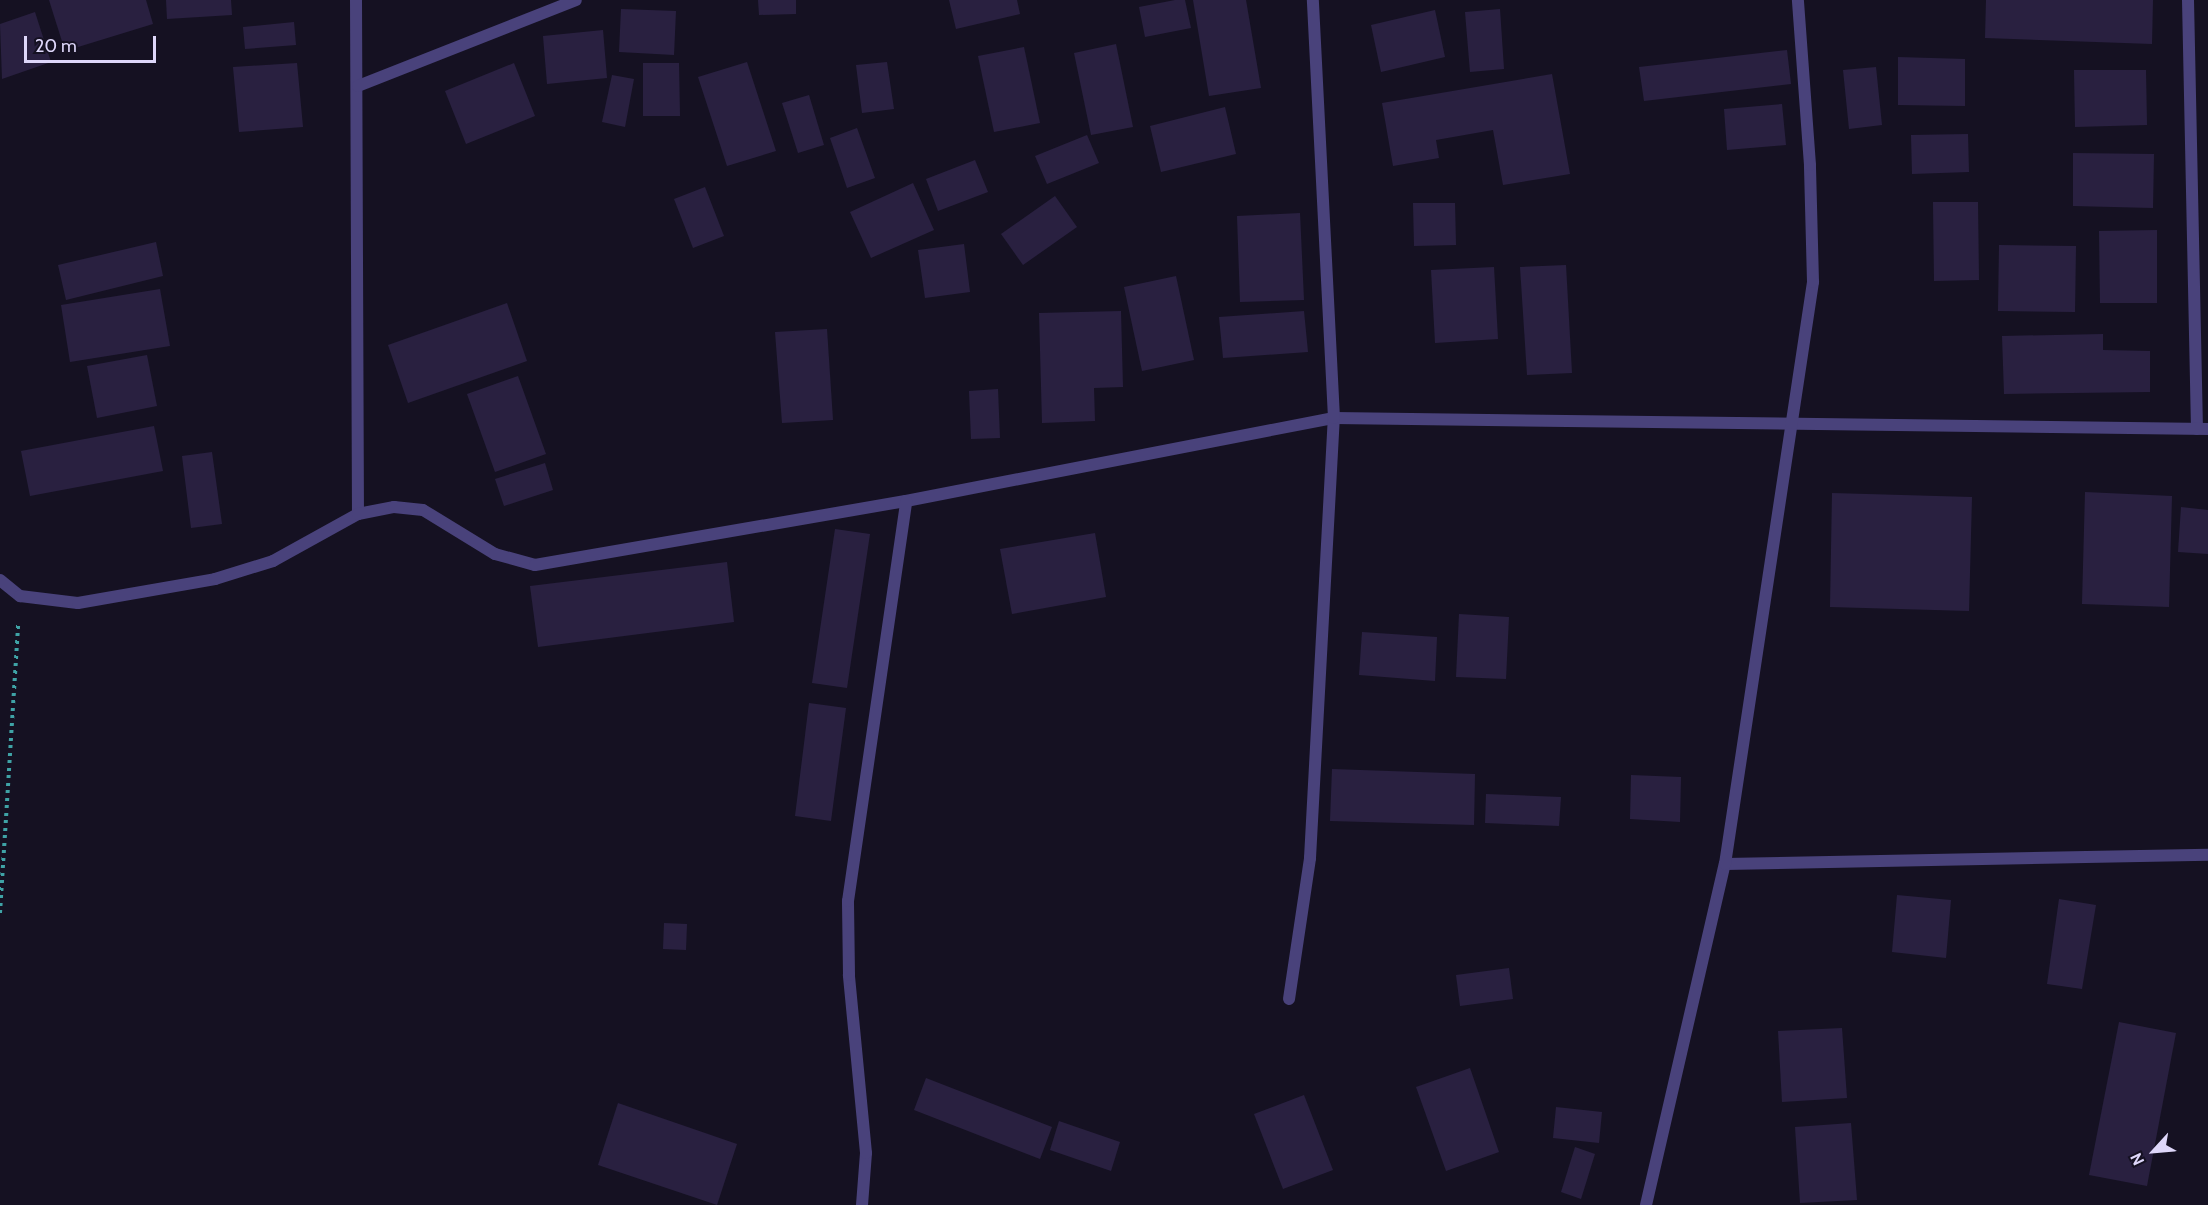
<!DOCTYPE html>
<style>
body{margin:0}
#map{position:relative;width:2208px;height:1205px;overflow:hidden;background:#151122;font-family:Cabin,sans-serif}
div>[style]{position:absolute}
.building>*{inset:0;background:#292040}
.path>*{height:4px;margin-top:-2px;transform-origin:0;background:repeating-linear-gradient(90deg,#3fa3a6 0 3px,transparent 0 7.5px)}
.minor>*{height:12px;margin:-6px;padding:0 6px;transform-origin:6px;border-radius:6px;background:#49427b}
span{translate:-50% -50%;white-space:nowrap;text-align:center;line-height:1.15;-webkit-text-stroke:4.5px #151122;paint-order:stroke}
.north{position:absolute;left:2124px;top:1121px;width:60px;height:60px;-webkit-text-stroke:4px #151122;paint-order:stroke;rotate:244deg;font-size:16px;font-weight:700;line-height:24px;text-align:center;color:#ded7fa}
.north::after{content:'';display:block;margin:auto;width:21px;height:27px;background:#ded7fa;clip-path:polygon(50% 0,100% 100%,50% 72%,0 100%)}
.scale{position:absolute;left:24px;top:36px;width:132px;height:27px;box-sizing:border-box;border:3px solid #ded7fa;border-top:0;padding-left:8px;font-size:18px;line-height:21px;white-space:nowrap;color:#ded7fa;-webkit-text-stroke:4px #151122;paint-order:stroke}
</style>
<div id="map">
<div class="building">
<div style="clip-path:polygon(49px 0,146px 0,153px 24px,65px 51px)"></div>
<div style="clip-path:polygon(166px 0,231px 0,232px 15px,167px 19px)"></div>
<div style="clip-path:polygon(758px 0,796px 0,796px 14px,759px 15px)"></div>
<div style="clip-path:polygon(949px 0,1017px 0,1020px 14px,956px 29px)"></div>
<div style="clip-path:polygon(1175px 0,1185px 0,1191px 28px,1145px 37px,1139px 7px)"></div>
<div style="clip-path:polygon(1193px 0,1246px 0,1261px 88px,1209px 96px)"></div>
<div style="clip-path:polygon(1986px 0,2153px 0,2152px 44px,1985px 38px)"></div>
<div style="clip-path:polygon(621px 9px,676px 11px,674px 55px,619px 52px)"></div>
<div style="clip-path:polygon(1500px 9px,1504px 69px,1470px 72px,1465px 12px)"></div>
<div style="clip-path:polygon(1435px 10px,1445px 57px,1381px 72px,1371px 25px)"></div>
<div style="clip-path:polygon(35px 12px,51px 62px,2px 79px,0 24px)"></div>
<div style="clip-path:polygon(294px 22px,296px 45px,245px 49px,243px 27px)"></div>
<div style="clip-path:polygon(603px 30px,607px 78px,547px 84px,543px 36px)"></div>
<div style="clip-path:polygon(1116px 44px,1133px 127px,1091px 135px,1074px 53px)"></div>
<div style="clip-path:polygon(1024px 47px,1040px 123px,994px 132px,978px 56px)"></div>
<div style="clip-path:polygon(1787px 50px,1791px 84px,1644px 101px,1639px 67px)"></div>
<div style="clip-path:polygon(1898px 57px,1965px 59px,1965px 106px,1898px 105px)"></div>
<div style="clip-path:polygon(747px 62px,776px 151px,727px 166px,698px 77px)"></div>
<div style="clip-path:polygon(887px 62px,894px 109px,862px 113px,856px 65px)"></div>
<div style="clip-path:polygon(297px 63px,303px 127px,239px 132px,233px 67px)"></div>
<div style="clip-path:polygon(514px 63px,535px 116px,466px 144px,445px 91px)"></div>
<div style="clip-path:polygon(643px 63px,679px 63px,680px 116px,643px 116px)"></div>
<div style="clip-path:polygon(1876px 67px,1882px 125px,1849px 129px,1843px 70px)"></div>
<div style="clip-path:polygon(2074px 70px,2146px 70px,2147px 125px,2075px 127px)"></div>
<div style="clip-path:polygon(1552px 74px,1570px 174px,1503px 185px,1493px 130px,1436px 140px,1439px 158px,1393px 166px,1382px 103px)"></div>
<div style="clip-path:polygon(612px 75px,634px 79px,625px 127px,602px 122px)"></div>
<div style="clip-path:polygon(809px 95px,824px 145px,798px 153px,782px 103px)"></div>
<div style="clip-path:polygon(1782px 104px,1786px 145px,1727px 150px,1724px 109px)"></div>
<div style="clip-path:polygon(1225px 107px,1236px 154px,1161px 172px,1150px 126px)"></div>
<div style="clip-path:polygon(857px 128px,875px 178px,847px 188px,830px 138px)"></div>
<div style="clip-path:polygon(1968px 134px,1969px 172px,1912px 174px,1911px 135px)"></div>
<div style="clip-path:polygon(1087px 135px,1099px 163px,1047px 184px,1035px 156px)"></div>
<div style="clip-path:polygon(2073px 153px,2154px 154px,2153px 208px,2073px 206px)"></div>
<div style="clip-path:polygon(975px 160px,988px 192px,938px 211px,926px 179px)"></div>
<div style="clip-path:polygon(913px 183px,934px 230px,871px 258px,850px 212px)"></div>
<div style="clip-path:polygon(705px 187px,724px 236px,693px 248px,674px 199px)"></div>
<div style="clip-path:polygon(1055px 196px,1077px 227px,1023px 265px,1001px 234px)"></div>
<div style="clip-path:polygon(1933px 202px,1978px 202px,1979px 280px,1934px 281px)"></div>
<div style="clip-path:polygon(1413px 203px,1455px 203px,1456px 245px,1414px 246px)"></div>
<div style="clip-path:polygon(1300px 213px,1304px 300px,1240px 302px,1237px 216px)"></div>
<div style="clip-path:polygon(2157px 230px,2157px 303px,2100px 303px,2099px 231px)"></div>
<div style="clip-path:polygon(156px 242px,163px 276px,66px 300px,58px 265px)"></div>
<div style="clip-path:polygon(964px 244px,970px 292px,925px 298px,918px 250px)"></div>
<div style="clip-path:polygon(1999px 245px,2076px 246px,2075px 312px,1998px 311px)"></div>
<div style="clip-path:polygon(1566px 265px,1572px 373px,1527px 375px,1520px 267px)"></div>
<div style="clip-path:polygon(1494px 267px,1498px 339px,1435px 343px,1431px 270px)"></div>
<div style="clip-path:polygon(1176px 276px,1194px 360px,1142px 371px,1124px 287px)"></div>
<div style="clip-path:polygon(160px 289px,170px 346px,70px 362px,61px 305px)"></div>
<div style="clip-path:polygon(507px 303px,527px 361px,408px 403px,388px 345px)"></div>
<div style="clip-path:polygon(1121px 311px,1123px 387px,1094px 388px,1095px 421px,1042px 423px,1039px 313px)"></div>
<div style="clip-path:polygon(1304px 311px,1308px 352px,1223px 358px,1219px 317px)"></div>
<div style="clip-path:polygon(827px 329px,833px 420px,782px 423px,775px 332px)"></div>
<div style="clip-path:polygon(2103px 334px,2103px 350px,2150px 351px,2150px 392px,2004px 394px,2002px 336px)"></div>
<div style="clip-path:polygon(147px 355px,157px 406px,97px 418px,87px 366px)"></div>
<div style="clip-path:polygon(518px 376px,546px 454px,495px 472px,467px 394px)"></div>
<div style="clip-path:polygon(998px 389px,1000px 438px,971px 439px,969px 391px)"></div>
<div style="clip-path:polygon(154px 426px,163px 471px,30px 496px,21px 451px)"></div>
<div style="clip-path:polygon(212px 452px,222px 524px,191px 528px,182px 456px)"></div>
<div style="clip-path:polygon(545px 463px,553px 490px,504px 506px,495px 479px)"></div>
<div style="clip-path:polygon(2085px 492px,2172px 496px,2169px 607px,2082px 604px)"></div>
<div style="clip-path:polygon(1832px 493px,1972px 497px,1969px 611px,1830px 607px)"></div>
<div style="clip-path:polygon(2181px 507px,2208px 510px,2208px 554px,2178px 552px)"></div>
<div style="clip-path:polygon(835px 529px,870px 534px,847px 688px,812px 683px)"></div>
<div style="clip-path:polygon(1095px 533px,1106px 597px,1012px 614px,1000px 549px)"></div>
<div style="clip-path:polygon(727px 562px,734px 622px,538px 647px,530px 586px)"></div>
<div style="clip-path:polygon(1459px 614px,1509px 617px,1506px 679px,1456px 677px)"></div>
<div style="clip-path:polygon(1362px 632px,1437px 637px,1435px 681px,1359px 675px)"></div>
<div style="clip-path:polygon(809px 703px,846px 708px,831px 821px,795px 816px)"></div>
<div style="clip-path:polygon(1332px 769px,1475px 774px,1474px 825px,1330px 821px)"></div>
<div style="clip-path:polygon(1631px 775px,1681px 777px,1680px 822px,1630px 819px)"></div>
<div style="clip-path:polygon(1486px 794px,1561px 797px,1559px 826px,1485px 823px)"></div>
<div style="clip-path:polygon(1897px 895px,1951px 900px,1946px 958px,1892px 952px)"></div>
<div style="clip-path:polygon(2059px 899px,2096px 905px,2082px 989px,2047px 984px)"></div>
<div style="clip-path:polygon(664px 923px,687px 924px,686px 950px,663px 949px)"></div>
<div style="clip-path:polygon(1509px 968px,1513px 999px,1460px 1006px,1456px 975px)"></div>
<div style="clip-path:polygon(2119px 1022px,2176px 1033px,2147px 1186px,2089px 1175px)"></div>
<div style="clip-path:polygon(1842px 1028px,1847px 1098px,1782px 1102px,1778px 1031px)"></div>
<div style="clip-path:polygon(1470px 1068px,1499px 1152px,1446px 1171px,1416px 1087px)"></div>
<div style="clip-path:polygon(926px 1078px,1052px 1127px,1040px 1159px,914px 1110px)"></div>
<div style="clip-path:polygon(1304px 1095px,1333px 1170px,1283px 1189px,1254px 1114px)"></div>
<div style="clip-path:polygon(618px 1103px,737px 1144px,717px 1205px,598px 1165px)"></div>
<div style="clip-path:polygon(1556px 1107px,1602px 1112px,1599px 1143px,1553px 1138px)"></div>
<div style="clip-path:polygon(1059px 1121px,1120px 1142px,1111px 1171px,1050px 1150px)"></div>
<div style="clip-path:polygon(1851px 1123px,1857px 1200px,1800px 1203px,1795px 1127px)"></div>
<div style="clip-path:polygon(1575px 1147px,1595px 1154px,1581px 1199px,1561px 1192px)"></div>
</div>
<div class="path">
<div style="left:0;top:913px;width:290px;rotate:-86.4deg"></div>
</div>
<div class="minor">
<div style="left:356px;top:0;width:514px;rotate:89.78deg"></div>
<div style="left:2188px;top:0;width:429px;rotate:88.8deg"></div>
<div style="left:358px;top:86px;width:234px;rotate:-21.5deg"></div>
<div style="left:0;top:580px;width:26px;rotate:39deg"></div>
<div style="left:20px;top:596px;width:58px;rotate:6.9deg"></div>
<div style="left:78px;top:603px;width:139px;rotate:-9.9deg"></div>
<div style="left:215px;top:579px;width:61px;rotate:-17.2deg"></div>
<div style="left:273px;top:561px;width:97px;rotate:-28.9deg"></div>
<div style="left:358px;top:514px;width:37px;rotate:-11deg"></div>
<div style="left:394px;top:507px;width:29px;rotate:6deg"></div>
<div style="left:423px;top:510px;width:84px;rotate:31.4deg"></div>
<div style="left:495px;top:554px;width:41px;rotate:15.4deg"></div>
<div style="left:535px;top:565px;width:376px;rotate:-9.8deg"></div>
<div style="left:906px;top:501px;width:436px;rotate:-11deg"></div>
<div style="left:1334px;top:418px;width:874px;rotate:0.72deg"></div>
<div style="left:1725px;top:864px;width:483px;rotate:-1.1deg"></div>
<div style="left:1289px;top:999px;width:143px;rotate:-81.5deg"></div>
<div style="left:1310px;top:858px;width:441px;rotate:-86.9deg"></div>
<div style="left:1334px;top:418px;width:419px;rotate:-92.9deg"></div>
<div style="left:862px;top:1205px;width:52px;rotate:-85.6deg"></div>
<div style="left:866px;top:1153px;width:179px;rotate:-95.5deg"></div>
<div style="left:849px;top:975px;width:74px;rotate:-90.8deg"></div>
<div style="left:848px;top:901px;width:404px;rotate:-81.7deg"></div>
<div style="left:1646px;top:1205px;width:350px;rotate:-77deg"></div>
<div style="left:1725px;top:864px;width:589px;rotate:-81.4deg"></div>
<div style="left:1813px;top:282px;width:117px;rotate:-91.5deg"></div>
<div style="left:1810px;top:165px;width:165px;rotate:-94.2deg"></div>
</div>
<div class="north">N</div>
<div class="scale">20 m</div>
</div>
